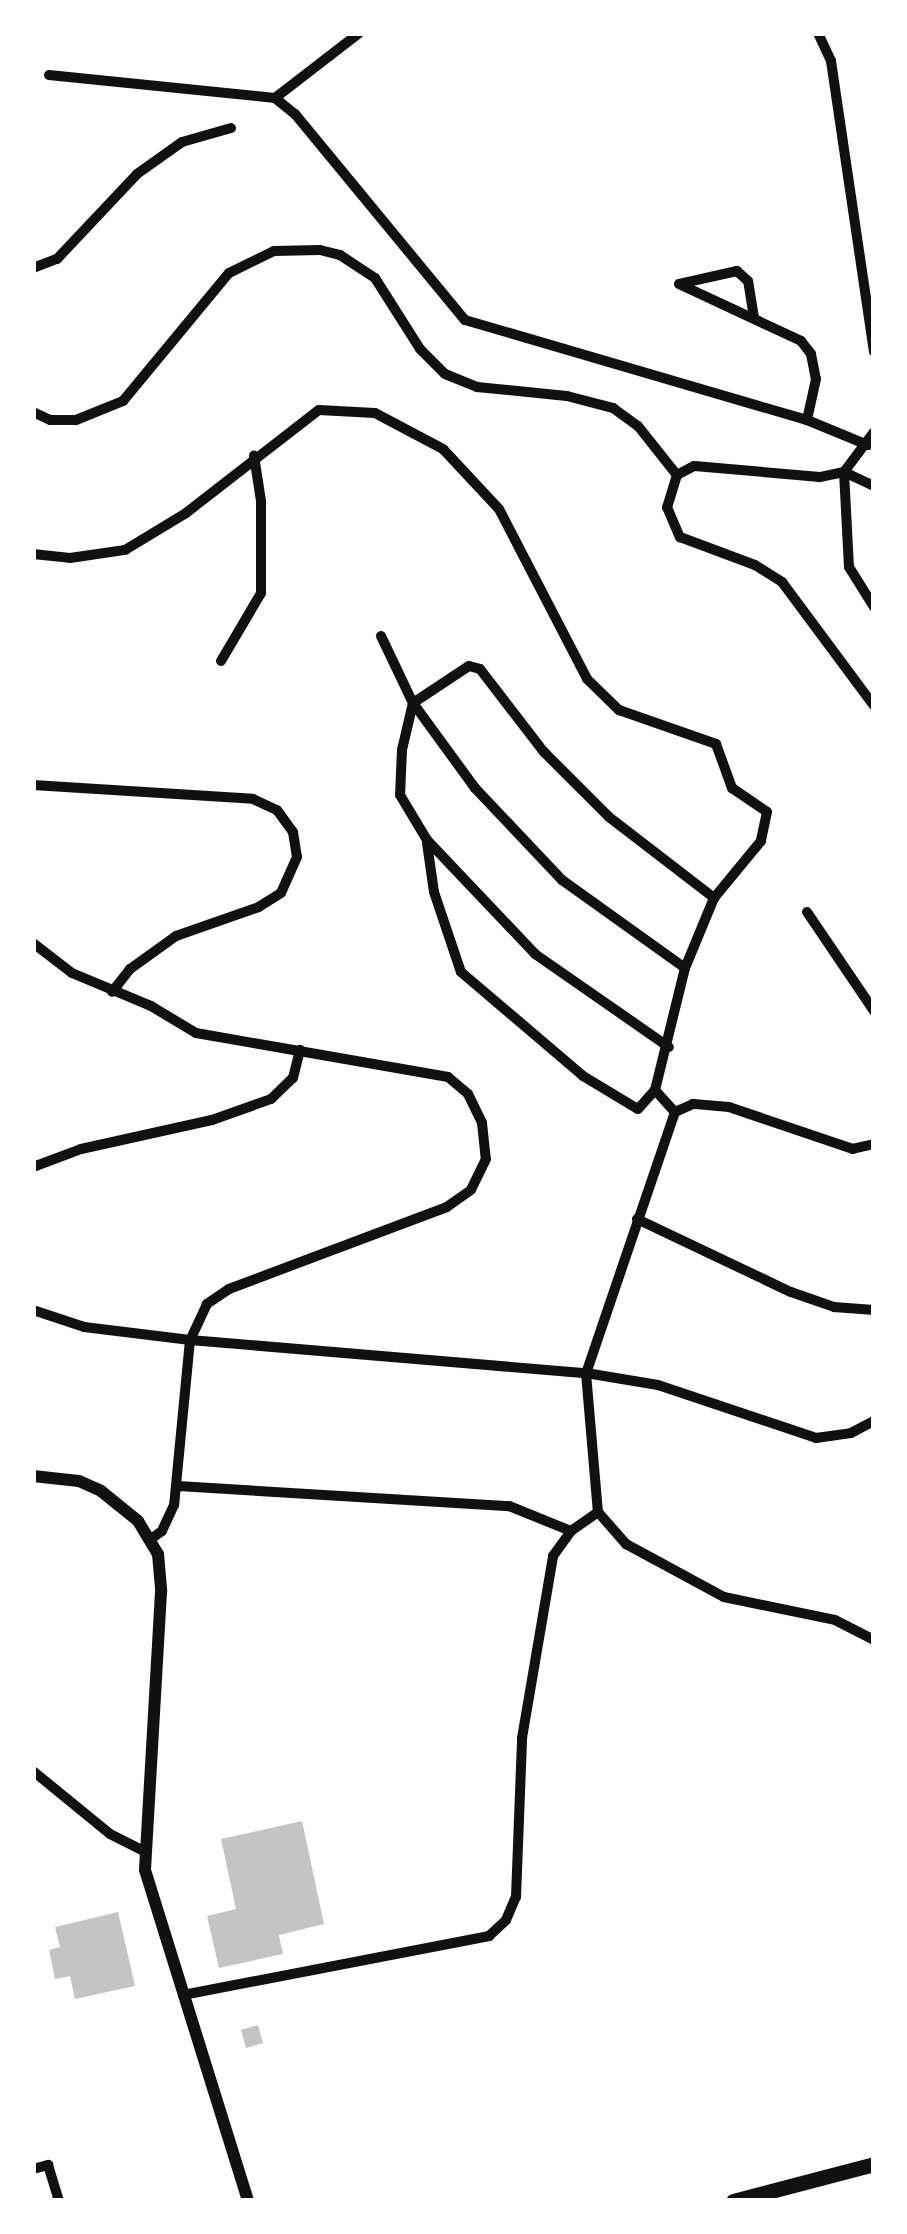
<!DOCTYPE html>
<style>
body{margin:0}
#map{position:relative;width:907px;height:2234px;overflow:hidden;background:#fff;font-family:Arial,sans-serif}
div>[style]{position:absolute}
.building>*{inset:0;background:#c4c4c4}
.minor>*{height:10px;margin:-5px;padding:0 5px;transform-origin:5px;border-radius:5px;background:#111}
.tertiary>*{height:12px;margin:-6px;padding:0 6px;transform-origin:6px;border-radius:6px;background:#111}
.secondary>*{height:15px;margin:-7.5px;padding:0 7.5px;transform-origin:7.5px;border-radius:7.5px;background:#111}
span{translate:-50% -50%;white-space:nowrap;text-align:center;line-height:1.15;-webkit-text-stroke:9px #fff;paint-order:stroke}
.frame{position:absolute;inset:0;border:36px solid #fff;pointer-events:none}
</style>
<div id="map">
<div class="building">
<div style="clip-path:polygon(302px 1821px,324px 1924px,279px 1935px,283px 1954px,219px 1968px,207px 1916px,236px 1909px,221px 1839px)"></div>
<div style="clip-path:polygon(118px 1912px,135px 1986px,75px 1999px,70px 1976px,55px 1979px,49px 1950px,60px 1947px,55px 1927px)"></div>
<div style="clip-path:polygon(258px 2025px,263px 2043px,246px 2048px,241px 2030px)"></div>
</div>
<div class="minor">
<div style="left:818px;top:33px;width:31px;rotate:65deg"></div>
<div style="left:831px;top:61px;width:294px;rotate:81.6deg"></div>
<div style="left:49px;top:75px;width:227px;rotate:5.8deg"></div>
<div style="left:275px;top:98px;width:26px;rotate:39deg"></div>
<div style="left:295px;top:114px;width:267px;rotate:50.5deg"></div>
<div style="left:465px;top:320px;width:356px;rotate:16.3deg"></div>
<div style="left:807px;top:420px;width:66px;rotate:22.3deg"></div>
<div style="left:275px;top:98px;width:106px;rotate:-37.7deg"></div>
<div style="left:33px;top:268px;width:26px;rotate:-21deg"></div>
<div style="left:57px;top:259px;width:117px;rotate:-46.7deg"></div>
<div style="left:137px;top:174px;width:55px;rotate:-35.4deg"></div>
<div style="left:182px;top:142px;width:51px;rotate:-15.9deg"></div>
<div style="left:754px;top:318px;width:37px;rotate:-99deg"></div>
<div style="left:748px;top:281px;width:15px;rotate:-138deg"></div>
<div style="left:737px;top:271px;width:59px;rotate:167.4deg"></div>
<div style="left:679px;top:284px;width:135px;rotate:25deg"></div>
<div style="left:801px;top:341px;width:16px;rotate:52deg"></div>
<div style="left:811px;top:354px;width:25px;rotate:79deg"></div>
<div style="left:816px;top:379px;width:42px;rotate:102.4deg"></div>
<div style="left:33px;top:412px;width:19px;rotate:25deg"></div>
<div style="left:50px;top:420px;width:26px"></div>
<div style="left:76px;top:420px;width:51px;rotate:-22deg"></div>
<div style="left:123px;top:401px;width:166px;rotate:-50.4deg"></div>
<div style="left:229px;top:273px;width:50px;rotate:-26.1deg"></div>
<div style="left:274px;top:251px;width:46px;rotate:-1.2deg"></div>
<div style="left:320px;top:250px;width:21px;rotate:14deg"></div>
<div style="left:340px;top:255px;width:42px;rotate:33.3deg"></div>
<div style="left:375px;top:278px;width:84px;rotate:57.6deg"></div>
<div style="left:420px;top:349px;width:35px;rotate:45deg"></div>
<div style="left:445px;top:374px;width:35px;rotate:22deg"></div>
<div style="left:477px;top:387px;width:90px;rotate:5.7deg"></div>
<div style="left:567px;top:396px;width:48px;rotate:14.6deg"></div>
<div style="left:613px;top:408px;width:31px;rotate:36deg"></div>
<div style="left:638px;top:426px;width:63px;rotate:51.5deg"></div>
<div style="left:874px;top:432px;width:50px;rotate:126.9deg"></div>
<div style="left:844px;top:472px;width:25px;rotate:168deg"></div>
<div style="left:820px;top:477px;width:126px;rotate:-175deg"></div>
<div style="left:694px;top:466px;width:19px;rotate:152deg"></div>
<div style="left:677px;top:475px;width:34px;rotate:107deg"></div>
<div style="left:667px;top:507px;width:33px;rotate:67deg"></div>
<div style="left:680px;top:537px;width:80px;rotate:20.5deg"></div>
<div style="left:755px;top:565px;width:32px;rotate:32deg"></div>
<div style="left:782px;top:582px;width:154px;rotate:53.4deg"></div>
<div style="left:874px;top:486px;width:33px;rotate:-155deg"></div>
<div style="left:844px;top:472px;width:95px;rotate:87deg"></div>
<div style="left:849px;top:567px;width:47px;rotate:58deg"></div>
<div style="left:33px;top:554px;width:37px;rotate:6deg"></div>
<div style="left:70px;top:558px;width:56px;rotate:-8.3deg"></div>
<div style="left:125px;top:550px;width:71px;rotate:-31.2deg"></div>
<div style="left:186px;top:513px;width:168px;rotate:-37.8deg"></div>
<div style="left:319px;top:410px;width:56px;rotate:3.1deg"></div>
<div style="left:375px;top:413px;width:77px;rotate:27.9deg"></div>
<div style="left:443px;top:449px;width:82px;rotate:47deg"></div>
<div style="left:499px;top:509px;width:191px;rotate:62.6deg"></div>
<div style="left:587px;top:679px;width:45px;rotate:44.1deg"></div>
<div style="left:619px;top:710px;width:103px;rotate:19.3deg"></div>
<div style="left:716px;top:744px;width:47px;rotate:70deg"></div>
<div style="left:732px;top:788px;width:42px;rotate:34.4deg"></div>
<div style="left:767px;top:812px;width:30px;rotate:102deg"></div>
<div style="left:761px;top:841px;width:74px;rotate:129.5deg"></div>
<div style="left:714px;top:898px;width:76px;rotate:112.5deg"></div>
<div style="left:685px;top:968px;width:126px;rotate:103.8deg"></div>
<div style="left:655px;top:1090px;width:30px;rotate:48deg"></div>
<div style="left:381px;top:636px;width:74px;rotate:64.5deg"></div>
<div style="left:413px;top:703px;width:48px;rotate:103.2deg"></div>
<div style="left:402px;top:750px;width:45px;rotate:92.5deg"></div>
<div style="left:400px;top:795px;width:52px;rotate:59deg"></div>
<div style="left:427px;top:840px;width:157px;rotate:46.5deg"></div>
<div style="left:535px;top:954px;width:163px;rotate:34.8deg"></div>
<div style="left:221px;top:661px;width:79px;rotate:-59.5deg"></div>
<div style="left:261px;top:593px;width:92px;rotate:-90deg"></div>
<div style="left:261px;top:501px;width:46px;rotate:-98.8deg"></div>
<div style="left:33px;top:785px;width:220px;rotate:3.6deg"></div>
<div style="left:253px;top:799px;width:26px;rotate:25deg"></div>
<div style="left:277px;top:810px;width:27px;rotate:54deg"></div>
<div style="left:293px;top:832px;width:25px;rotate:81deg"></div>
<div style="left:297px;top:857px;width:39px;rotate:114deg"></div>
<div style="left:281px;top:893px;width:26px;rotate:148deg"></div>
<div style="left:259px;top:907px;width:88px;rotate:160.7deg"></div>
<div style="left:176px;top:936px;width:57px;rotate:144.3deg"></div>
<div style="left:130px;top:969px;width:29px;rotate:128deg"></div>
<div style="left:427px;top:843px;width:49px;rotate:81.9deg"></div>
<div style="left:434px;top:892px;width:84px;rotate:71.4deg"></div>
<div style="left:461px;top:972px;width:160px;rotate:40.4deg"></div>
<div style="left:583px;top:1076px;width:64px;rotate:31deg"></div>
<div style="left:638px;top:1109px;width:25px;rotate:-48deg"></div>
<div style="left:807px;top:912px;width:120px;rotate:55.9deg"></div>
<div style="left:33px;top:943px;width:49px;rotate:37.6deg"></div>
<div style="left:72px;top:973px;width:86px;rotate:22.7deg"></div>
<div style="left:151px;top:1006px;width:52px;rotate:31deg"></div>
<div style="left:196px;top:1033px;width:256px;rotate:9.9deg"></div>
<div style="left:448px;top:1077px;width:26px;rotate:40deg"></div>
<div style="left:468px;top:1094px;width:32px;rotate:64deg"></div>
<div style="left:482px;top:1123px;width:36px;rotate:84deg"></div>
<div style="left:486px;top:1159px;width:34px;rotate:116deg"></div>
<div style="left:471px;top:1190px;width:29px;rotate:145deg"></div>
<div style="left:447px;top:1207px;width:233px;rotate:159.4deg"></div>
<div style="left:229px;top:1289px;width:27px;rotate:146deg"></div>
<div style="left:207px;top:1304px;width:40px;rotate:115deg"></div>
<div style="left:190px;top:1340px;width:166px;rotate:95.5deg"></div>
<div style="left:174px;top:1505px;width:29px;rotate:115deg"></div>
<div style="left:162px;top:1531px;width:14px;rotate:144deg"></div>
<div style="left:685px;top:968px;width:151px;rotate:-144.4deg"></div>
<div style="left:562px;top:880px;width:127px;rotate:-133.4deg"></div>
<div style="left:475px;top:788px;width:105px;rotate:-126.1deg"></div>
<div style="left:413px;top:703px;width:67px;rotate:-33.5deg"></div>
<div style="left:469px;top:666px;width:11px;rotate:15deg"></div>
<div style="left:480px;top:669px;width:105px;rotate:52.4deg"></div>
<div style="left:544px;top:752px;width:92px;rotate:45deg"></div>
<div style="left:609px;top:817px;width:133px;rotate:37.6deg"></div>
<div style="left:874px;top:1144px;width:22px;rotate:167deg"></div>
<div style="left:853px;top:1149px;width:131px;rotate:-161.3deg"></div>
<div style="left:729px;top:1107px;width:36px;rotate:-175deg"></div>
<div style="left:693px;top:1104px;width:20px;rotate:156deg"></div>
<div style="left:675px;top:1112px;width:276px;rotate:108.8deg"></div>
<div style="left:586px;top:1373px;width:140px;rotate:85.1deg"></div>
<div style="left:598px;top:1512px;width:43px;rotate:48.8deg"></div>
<div style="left:626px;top:1544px;width:111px;rotate:28.4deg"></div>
<div style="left:724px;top:1597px;width:113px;rotate:11.7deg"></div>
<div style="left:835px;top:1620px;width:44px;rotate:27.1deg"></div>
<div style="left:33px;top:1167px;width:51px;rotate:-20.6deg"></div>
<div style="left:81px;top:1149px;width:134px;rotate:-12.5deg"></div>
<div style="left:212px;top:1120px;width:63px;rotate:-19.6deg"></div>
<div style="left:271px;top:1099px;width:30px;rotate:-44deg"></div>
<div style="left:293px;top:1078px;width:29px;rotate:-76deg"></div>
<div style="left:637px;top:1219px;width:170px;rotate:25.4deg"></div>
<div style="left:791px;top:1292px;width:46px;rotate:19.2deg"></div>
<div style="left:834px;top:1307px;width:40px;rotate:4.3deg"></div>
<div style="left:33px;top:1310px;width:54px;rotate:18.4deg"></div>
<div style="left:84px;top:1327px;width:107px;rotate:7deg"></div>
<div style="left:190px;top:1340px;width:397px;rotate:4.8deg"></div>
<div style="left:586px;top:1373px;width:73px;rotate:9.5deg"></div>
<div style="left:658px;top:1385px;width:167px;rotate:18.5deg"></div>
<div style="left:816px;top:1438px;width:35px;rotate:-8deg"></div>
<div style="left:851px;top:1433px;width:26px;rotate:-28deg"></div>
<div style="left:178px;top:1486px;width:332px;rotate:3.5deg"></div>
<div style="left:509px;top:1506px;width:67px;rotate:22deg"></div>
<div style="left:33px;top:1771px;width:99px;rotate:39.3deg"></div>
<div style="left:110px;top:1834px;width:40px;rotate:26.6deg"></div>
<div style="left:183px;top:1995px;width:312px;rotate:-10.9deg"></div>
<div style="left:489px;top:1936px;width:23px;rotate:-43deg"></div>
<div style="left:506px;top:1920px;width:25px;rotate:-67deg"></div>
<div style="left:516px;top:1897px;width:159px;rotate:-87.8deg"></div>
<div style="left:522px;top:1738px;width:185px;rotate:-80.3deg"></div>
<div style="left:553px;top:1556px;width:31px;rotate:-54deg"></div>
<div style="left:571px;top:1531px;width:33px;rotate:-35deg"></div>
<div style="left:33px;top:2169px;width:16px;rotate:-15deg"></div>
<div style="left:48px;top:2165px;width:38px;rotate:73deg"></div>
</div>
<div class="tertiary">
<div style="left:33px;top:1476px;width:46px;rotate:6.2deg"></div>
<div style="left:79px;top:1481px;width:24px;rotate:24deg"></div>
<div style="left:101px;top:1491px;width:48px;rotate:39deg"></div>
<div style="left:138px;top:1521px;width:39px;rotate:59deg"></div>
<div style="left:158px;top:1554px;width:38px;rotate:85deg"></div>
<div style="left:161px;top:1592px;width:278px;rotate:93.3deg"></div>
<div style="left:145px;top:1870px;width:347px;rotate:72.7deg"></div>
</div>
<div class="secondary">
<div style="left:733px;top:2201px;width:146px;rotate:-14.7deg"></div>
</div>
<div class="frame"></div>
</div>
